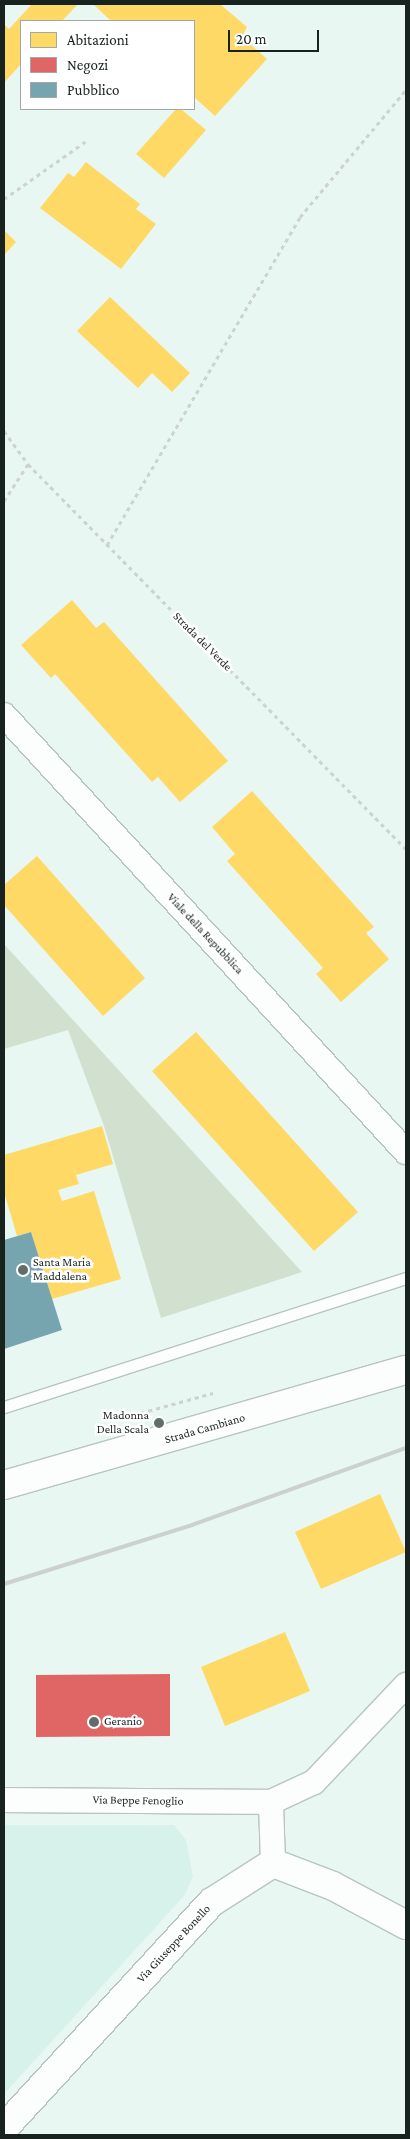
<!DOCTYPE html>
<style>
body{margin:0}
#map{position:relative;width:410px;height:2139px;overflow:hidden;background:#e8f7f2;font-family:"Crimson Pro",serif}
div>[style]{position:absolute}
.built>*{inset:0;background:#d7f2ea}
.green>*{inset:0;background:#d2e1cf}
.homes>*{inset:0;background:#ffd966}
.shops>*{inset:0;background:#e06666}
.public>*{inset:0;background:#76a5af}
.path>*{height:3px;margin-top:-1.5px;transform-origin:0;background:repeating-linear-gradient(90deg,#ced2d1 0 4px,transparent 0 8px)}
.roads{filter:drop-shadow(1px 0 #b8c4c0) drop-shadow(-1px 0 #b8c4c0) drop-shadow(0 1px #b8c4c0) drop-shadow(0 -1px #b8c4c0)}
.lane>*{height:11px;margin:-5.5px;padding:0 5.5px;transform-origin:5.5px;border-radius:5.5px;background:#fcfefd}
.street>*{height:24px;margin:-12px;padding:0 12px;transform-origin:12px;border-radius:12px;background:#fcfefd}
.secondary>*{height:28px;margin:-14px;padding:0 14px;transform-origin:14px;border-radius:14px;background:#fcfefd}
.rail>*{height:4px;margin:-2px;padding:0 2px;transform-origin:2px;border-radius:2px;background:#ccd1cf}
.dots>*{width:14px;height:14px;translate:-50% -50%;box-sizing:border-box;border:2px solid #fff;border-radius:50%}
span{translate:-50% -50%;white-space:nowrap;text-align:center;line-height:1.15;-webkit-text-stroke:5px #fff;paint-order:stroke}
.street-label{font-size:12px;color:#18221f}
.poi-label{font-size:12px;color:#18221f}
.left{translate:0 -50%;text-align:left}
.right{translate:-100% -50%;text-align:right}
.frame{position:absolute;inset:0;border:5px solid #18221f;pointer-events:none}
.legend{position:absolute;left:20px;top:20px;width:175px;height:90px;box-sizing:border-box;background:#fff;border:1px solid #a3a7a5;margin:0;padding:6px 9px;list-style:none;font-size:15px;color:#18221f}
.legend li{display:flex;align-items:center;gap:10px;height:25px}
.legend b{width:25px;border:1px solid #a3a7a5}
.scale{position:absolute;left:228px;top:30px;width:91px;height:22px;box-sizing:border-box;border:2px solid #18221f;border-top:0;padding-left:6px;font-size:15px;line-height:18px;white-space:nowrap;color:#18221f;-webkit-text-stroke:4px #fff;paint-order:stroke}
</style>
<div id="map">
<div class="built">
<div style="clip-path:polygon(4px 1825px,174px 1825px,186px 1840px,193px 1877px,184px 1896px,4px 2094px)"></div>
</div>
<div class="green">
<div style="clip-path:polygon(4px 944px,302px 1272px,161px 1318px,104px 1126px,68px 1030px,4px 1049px)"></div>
</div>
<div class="homes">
<div style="clip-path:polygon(32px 4px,78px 4px,62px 21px,21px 21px,21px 64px,4px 83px,4px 24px,9px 29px)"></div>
<div style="clip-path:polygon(93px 4px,220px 4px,247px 27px,242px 37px,267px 59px,215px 116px,194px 97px,194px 21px,111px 21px)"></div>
<div style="clip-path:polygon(176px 109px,181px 109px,206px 130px,164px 178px,136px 154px)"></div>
<div style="clip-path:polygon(86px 162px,140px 204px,136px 209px,156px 224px,121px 269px,40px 208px,68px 173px,74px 177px)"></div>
<div style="clip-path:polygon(4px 230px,16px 242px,4px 255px)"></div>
<div style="clip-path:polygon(110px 297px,190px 373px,172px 392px,152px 373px,138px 388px,77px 331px)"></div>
<div style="clip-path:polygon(72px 600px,96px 628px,104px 622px,228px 761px,180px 802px,158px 777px,152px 782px,55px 674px,51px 678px,21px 645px)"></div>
<div style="clip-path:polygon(252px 791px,374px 927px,366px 933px,389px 959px,341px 1002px,316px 974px,323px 968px,227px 861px,235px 854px,212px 827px)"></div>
<div style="clip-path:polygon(37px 856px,145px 978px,103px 1016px,4px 905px,4px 885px)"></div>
<div style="clip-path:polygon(196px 1032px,358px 1212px,314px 1251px,152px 1071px)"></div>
<div style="clip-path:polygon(102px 1126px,113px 1164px,76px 1175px,79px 1184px,58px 1190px,62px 1201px,94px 1191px,121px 1279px,52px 1299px,31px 1232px,17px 1236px,4px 1192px,4px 1155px)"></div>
<div style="clip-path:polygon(380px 1494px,406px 1552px,321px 1589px,295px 1532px)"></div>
<div style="clip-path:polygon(285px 1632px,310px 1691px,225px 1726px,201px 1667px)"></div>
</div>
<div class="shops">
<div style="clip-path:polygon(170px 1674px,170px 1736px,36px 1737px,36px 1675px)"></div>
</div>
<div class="public">
<div style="clip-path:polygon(31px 1232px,62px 1330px,4px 1349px,4px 1240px)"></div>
</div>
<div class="path">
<div style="left:4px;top:199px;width:104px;rotate:-35.2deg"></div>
<div style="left:4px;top:431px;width:41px;rotate:54deg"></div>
<div style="left:28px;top:464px;width:540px;rotate:45.53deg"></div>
<div style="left:4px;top:501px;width:44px;rotate:-57deg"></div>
<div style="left:107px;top:545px;width:381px;rotate:-59.5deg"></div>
<div style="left:300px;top:217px;width:165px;rotate:-50.2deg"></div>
<div style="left:133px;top:1415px;width:83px;rotate:-15.4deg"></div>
</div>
<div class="roads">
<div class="lane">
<div style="left:4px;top:1407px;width:422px;rotate:-17.8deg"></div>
</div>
<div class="street">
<div style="left:4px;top:715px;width:594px;rotate:47.39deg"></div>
<div style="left:4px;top:1800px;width:267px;rotate:0.4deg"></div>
<div style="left:273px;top:1863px;width:61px;rotate:-91.9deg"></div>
<div style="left:271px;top:1802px;width:47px;rotate:-24.9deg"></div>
<div style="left:314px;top:1782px;width:134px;rotate:-46.5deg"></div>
</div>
<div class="secondary">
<div style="left:4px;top:1485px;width:418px;rotate:-16deg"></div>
<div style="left:4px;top:2128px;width:307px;rotate:-47.4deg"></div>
<div style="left:212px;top:1902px;width:72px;rotate:-32.6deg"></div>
<div style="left:273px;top:1863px;width:64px;rotate:21deg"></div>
<div style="left:333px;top:1886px;width:83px;rotate:28.1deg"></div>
</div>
</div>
<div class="rail">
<div style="left:4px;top:1584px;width:197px;rotate:-17.4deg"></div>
<div style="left:192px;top:1525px;width:227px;rotate:-19.8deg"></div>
</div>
<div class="dots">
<div style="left:23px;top:1270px;background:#616d69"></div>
<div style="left:159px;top:1423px;background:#616d69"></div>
<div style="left:94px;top:1722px;background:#616d69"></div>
</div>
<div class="street-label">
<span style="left:202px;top:642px;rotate:45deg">Strada del Verde</span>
<span style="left:205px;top:934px;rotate:47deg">Viale della Repubblica</span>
<span style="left:205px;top:1429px;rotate:-16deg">Strada Cambiano</span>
<span style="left:138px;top:1801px;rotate:1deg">Via Beppe Fenoglio</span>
<span style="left:174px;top:1944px;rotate:-47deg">Via Giuseppe Bonello</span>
</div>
<div class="poi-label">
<span class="left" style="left:33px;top:1270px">Santa Maria<br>Maddalena</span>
<span class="right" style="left:149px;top:1423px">Madonna<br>Della Scala</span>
<span class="left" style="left:104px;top:1722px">Geranio</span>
</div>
<div class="frame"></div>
<ul class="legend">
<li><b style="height:14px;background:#ffd966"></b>Abitazioni</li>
<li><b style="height:14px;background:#e06666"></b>Negozi</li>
<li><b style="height:14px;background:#76a5af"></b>Pubblico</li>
</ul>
<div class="scale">20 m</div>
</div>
